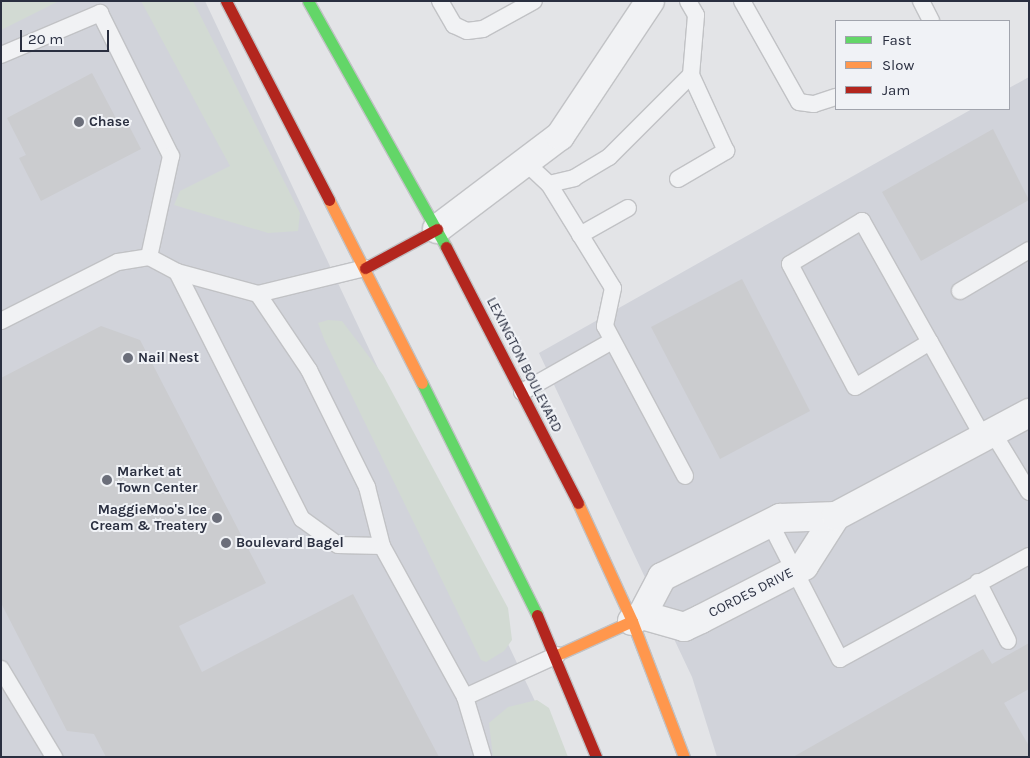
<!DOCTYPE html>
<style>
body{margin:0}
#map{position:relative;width:1030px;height:758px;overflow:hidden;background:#e3e4e7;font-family:Karla,sans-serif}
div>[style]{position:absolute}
.built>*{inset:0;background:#d1d3da}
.green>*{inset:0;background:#d2dad3}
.building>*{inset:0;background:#cbcccf}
.roads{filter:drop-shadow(1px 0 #c1c2c5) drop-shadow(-1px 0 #c1c2c5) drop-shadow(0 1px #c1c2c5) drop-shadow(0 -1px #c1c2c5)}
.lane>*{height:16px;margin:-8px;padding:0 8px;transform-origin:8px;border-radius:8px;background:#f1f2f4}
.street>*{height:28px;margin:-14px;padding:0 14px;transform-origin:14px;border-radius:14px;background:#f1f2f4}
.fast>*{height:11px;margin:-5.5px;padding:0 5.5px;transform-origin:5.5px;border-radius:5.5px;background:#63d668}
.slow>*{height:11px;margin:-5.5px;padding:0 5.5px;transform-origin:5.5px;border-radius:5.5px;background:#ff974d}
.jam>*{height:11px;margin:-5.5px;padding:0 5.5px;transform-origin:5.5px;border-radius:5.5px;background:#b3261e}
.dots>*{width:14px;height:14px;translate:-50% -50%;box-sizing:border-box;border:2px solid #f0f2f6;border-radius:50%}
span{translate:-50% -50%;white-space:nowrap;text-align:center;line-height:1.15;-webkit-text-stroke:4px #f0f2f6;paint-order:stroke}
.poi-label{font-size:14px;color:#2a2f40;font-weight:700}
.left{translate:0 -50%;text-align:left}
.right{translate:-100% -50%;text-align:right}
.street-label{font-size:14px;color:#2a2f40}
.frame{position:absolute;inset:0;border:2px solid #2a2f40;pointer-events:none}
.legend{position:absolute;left:835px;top:20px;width:175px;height:90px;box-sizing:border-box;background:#f0f2f6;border:1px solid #a1a4ad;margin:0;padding:6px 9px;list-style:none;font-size:15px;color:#2a2f40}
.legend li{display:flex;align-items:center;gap:10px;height:25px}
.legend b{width:25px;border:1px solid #a1a4ad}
.scale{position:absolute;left:20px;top:30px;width:89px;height:22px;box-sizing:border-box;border:2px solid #2a2f40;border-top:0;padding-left:6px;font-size:15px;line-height:18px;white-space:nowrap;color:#2a2f40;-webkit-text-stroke:4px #f0f2f6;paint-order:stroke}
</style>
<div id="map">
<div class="built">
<div style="clip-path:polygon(1px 1px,205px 1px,550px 733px,555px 757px,1px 757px)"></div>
<div style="clip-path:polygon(1029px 77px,1029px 757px,717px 757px,692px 677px,539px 353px,972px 109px,1009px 109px,1009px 88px)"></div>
</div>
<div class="green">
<div style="clip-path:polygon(1px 1px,59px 1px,1px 30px)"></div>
<div style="clip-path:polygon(141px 1px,193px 1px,300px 213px,298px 231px,268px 233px,174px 205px,180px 191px,230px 166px)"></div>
<div style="clip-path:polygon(328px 320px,342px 321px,383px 375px,508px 608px,512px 640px,504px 651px,486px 662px,481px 660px,324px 339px,318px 323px)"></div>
<div style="clip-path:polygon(537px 700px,549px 708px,568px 757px,493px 757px,489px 723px,508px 707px)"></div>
</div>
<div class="building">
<div style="clip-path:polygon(92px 73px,118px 122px,125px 118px,141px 149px,41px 201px,19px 158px,26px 155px,7px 118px)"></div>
<div style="clip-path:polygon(993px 129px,1029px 200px,921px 261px,882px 192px)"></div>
<div style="clip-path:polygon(742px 279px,810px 411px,720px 459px,651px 327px)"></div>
<div style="clip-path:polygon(101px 326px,140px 340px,266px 583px,179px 626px,202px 672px,353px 594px,439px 757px,106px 757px,94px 734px,67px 731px,1px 603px,1px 378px)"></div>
<div style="clip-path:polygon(1029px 643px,1029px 689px,1004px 703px,1029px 746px,1029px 757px,793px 757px,983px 649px,992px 664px)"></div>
</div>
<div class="roads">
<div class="lane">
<div style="left:440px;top:1px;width:28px;rotate:60deg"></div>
<div style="left:454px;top:25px;width:14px;rotate:25deg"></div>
<div style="left:467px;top:31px;width:16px;rotate:-7deg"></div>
<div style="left:483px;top:29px;width:58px;rotate:-28.8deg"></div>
<div style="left:742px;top:1px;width:116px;rotate:60.6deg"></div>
<div style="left:799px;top:102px;width:15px;rotate:8deg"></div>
<div style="left:814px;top:104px;width:23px;rotate:-18deg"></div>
<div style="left:921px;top:1px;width:22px;rotate:63deg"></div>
<div style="left:1px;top:55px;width:108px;rotate:-23deg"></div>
<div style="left:100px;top:13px;width:160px;rotate:63.6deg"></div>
<div style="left:171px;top:156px;width:103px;rotate:102.3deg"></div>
<div style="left:524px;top:161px;width:34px;rotate:43deg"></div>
<div style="left:549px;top:184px;width:26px;rotate:-13deg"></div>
<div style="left:574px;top:178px;width:41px;rotate:-31deg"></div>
<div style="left:609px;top:157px;width:116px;rotate:-45deg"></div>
<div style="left:691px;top:75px;width:60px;rotate:-85.2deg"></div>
<div style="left:696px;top:15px;width:16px;rotate:-120deg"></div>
<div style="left:678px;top:179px;width:56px;rotate:-30.3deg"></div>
<div style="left:726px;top:151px;width:84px;rotate:-114.7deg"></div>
<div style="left:549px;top:184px;width:122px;rotate:58.4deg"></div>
<div style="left:613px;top:288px;width:39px;rotate:102deg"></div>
<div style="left:605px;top:326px;width:170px;rotate:61.9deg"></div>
<div style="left:580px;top:235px;width:55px;rotate:-29.4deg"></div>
<div style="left:177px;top:272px;width:277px;rotate:63.2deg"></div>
<div style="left:302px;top:519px;width:44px;rotate:35.8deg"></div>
<div style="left:338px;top:545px;width:44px;rotate:1.3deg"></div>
<div style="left:960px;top:291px;width:80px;rotate:-30.7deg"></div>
<div style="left:258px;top:294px;width:92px;rotate:56.1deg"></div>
<div style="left:309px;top:370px;width:131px;rotate:63.6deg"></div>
<div style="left:367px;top:487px;width:61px;rotate:75.7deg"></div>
<div style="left:382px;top:546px;width:172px;rotate:61.2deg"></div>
<div style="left:465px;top:697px;width:101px;rotate:-24.5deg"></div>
<div style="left:1px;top:321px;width:131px;rotate:-26.8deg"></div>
<div style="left:118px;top:262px;width:31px;rotate:-9deg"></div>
<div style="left:149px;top:257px;width:32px;rotate:28deg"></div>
<div style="left:177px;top:272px;width:84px;rotate:15.2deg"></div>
<div style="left:258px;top:294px;width:110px;rotate:-13.7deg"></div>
<div style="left:930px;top:342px;width:87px;rotate:149deg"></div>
<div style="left:855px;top:387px;width:139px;rotate:-117.9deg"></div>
<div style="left:790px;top:264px;width:84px;rotate:-30.8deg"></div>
<div style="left:862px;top:221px;width:139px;rotate:60.7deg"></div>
<div style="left:930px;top:342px;width:109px;rotate:60.8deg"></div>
<div style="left:522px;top:392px;width:103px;rotate:-29.5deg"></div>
<div style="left:993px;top:433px;width:69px;rotate:58.6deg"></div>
<div style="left:770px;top:523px;width:153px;rotate:62.8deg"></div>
<div style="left:840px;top:659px;width:215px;rotate:-28.6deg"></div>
<div style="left:978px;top:582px;width:66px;rotate:63deg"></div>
<div style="left:1px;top:669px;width:103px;rotate:58.9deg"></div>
<div style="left:465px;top:697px;width:63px;rotate:73.3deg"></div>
</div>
<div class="street">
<div style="left:437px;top:229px;width:154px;rotate:-37.1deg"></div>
<div style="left:560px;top:136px;width:162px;rotate:-56.3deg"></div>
<div style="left:642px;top:615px;width:44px;rotate:15.9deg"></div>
<div style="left:684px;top:627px;width:19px;rotate:-25deg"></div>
<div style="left:701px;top:619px;width:116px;rotate:-27.2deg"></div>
<div style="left:804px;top:566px;width:59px;rotate:-57.4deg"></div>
<div style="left:632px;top:621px;width:12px;rotate:-31deg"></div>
<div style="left:642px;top:615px;width:43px;rotate:-62.2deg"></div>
<div style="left:662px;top:577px;width:132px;rotate:-26.6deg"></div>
<div style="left:780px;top:518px;width:56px;rotate:-2deg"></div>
<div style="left:836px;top:516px;width:219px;rotate:-28.1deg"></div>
</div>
<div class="fast">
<div style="left:308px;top:1px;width:282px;rotate:60.7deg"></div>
<div style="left:422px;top:383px;width:259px;rotate:63.6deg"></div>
</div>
<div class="slow">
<div style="left:329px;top:200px;width:205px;rotate:63.1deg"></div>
<div style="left:578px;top:503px;width:130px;rotate:65.4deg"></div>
<div style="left:632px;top:621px;width:146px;rotate:69.1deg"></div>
<div style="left:557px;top:655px;width:82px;rotate:-24.4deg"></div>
</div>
<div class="jam">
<div style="left:226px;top:1px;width:224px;rotate:62.6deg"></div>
<div style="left:446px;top:247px;width:288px;rotate:62.7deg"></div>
<div style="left:365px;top:268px;width:82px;rotate:-28.4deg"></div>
<div style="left:537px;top:615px;width:154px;rotate:67.4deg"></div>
</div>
</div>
<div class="dots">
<div style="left:79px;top:122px;background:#6b6e7a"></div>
<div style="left:128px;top:358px;background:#6b6e7a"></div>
<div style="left:107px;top:480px;background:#6b6e7a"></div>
<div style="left:217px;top:518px;background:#6b6e7a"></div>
<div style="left:226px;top:543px;background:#6b6e7a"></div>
</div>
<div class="poi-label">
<span class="left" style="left:89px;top:122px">Chase</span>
<span class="left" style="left:138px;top:358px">Nail Nest</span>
<span class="left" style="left:117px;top:480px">Market at<br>Town Center</span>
<span class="right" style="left:207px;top:518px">MaggieMoo's Ice<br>Cream &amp; Treatery</span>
<span class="left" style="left:236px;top:543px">Boulevard Bagel</span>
</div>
<div class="street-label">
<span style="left:524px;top:365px;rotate:63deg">LEXINGTON BOULEVARD</span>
<span style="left:751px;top:593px;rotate:-27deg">CORDES DRIVE</span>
</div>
<div class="frame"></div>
<ul class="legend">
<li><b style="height:6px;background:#63d668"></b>Fast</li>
<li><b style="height:6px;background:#ff974d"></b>Slow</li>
<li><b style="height:6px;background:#b3261e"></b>Jam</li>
</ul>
<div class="scale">20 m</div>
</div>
